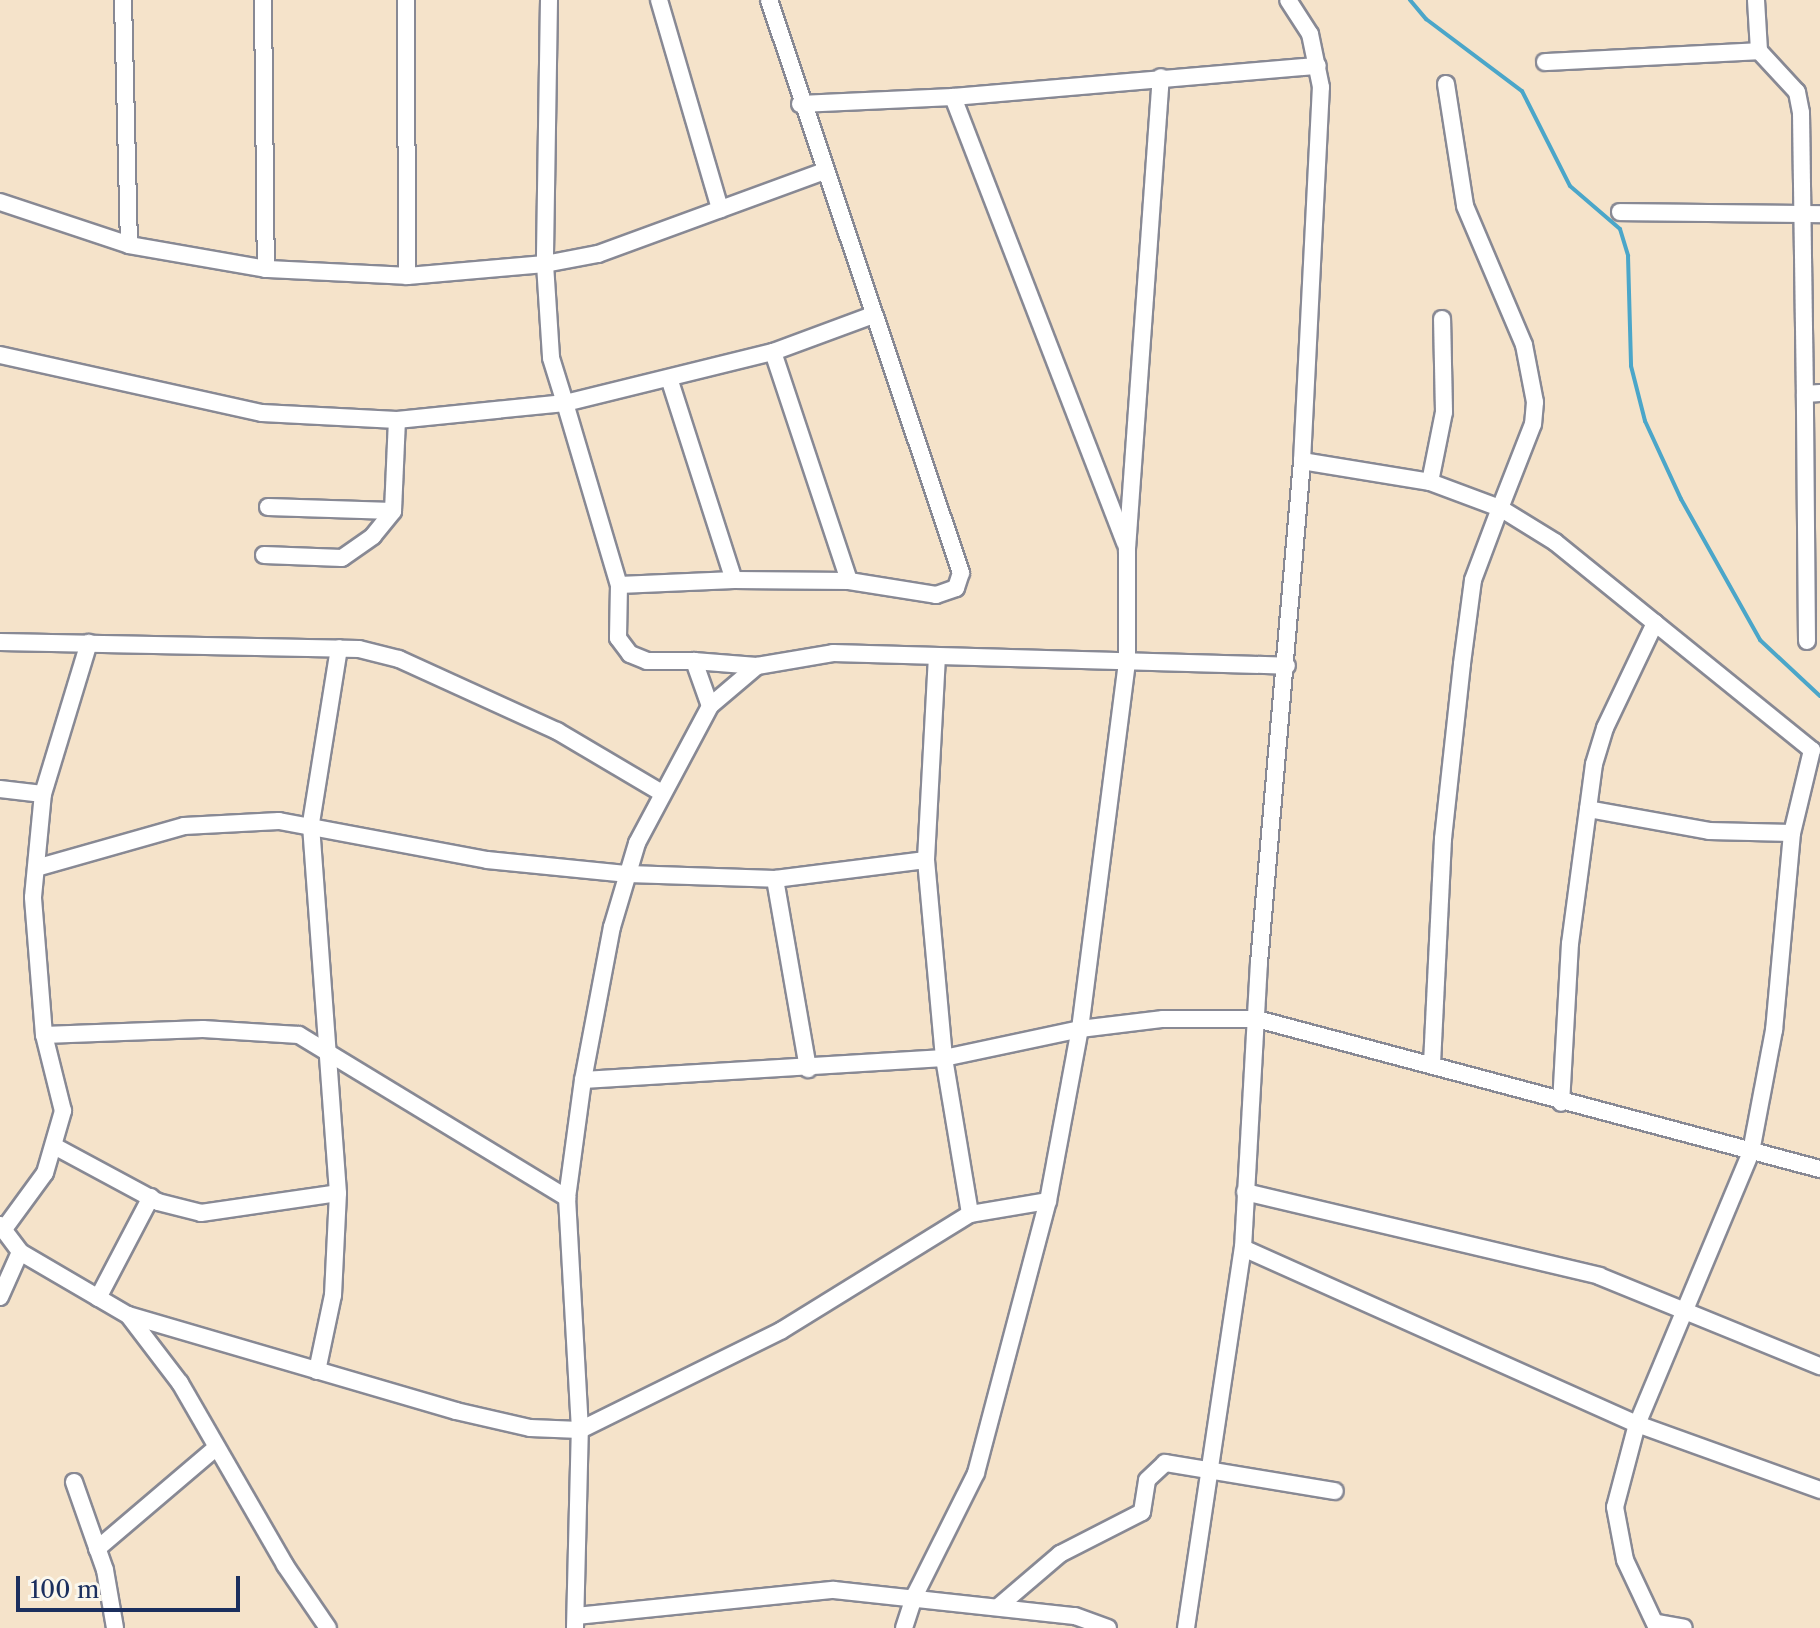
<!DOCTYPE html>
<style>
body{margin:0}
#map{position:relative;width:1820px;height:1628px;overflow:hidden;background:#f5e3ca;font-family:"Libre Caslon Text",serif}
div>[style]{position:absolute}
.stream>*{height:4px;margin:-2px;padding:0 2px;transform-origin:2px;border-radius:2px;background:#4ba6c9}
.roads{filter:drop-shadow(2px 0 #888994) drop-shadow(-2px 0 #888994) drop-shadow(0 2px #888994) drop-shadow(0 -2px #888994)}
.minor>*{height:16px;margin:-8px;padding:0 8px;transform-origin:8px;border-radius:8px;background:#fff}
span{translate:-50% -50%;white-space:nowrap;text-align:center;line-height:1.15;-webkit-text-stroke:6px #fbf7ec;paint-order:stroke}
.scale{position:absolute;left:16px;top:1576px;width:224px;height:36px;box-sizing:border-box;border:4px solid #1b2f5e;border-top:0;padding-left:10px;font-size:24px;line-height:28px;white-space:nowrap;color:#1b2f5e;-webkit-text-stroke:6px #fbf7ec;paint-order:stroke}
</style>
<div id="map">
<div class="stream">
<div style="left:1410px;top:0;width:25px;rotate:50deg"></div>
<div style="left:1426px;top:19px;width:120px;rotate:36.9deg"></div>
<div style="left:1522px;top:91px;width:106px;rotate:63.2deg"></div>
<div style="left:1570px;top:186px;width:66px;rotate:40.7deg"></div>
<div style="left:1620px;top:229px;width:28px;rotate:73deg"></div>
<div style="left:1628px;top:256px;width:110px;rotate:88.4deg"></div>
<div style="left:1631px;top:366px;width:57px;rotate:75.7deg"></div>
<div style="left:1645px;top:421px;width:86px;rotate:65.2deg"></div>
<div style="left:1681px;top:499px;width:162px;rotate:60.7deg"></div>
<div style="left:1760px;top:640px;width:82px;rotate:43deg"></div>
</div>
<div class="roads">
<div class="minor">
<div style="left:123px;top:0;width:245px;rotate:88.6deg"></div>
<div style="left:129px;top:245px;width:139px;rotate:9.9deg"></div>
<div style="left:263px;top:0;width:269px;rotate:89.4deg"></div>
<div style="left:266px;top:269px;width:141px;rotate:2.8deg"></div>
<div style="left:406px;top:0;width:276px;rotate:89.8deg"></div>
<div style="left:407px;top:276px;width:139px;rotate:-5deg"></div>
<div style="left:545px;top:264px;width:94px;rotate:86.3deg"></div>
<div style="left:551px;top:358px;width:47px;rotate:72.7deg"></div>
<div style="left:565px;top:403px;width:214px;rotate:-13.8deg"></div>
<div style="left:773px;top:352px;width:241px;rotate:71.6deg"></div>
<div style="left:549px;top:0;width:264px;rotate:90.9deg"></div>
<div style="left:545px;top:264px;width:54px;rotate:-10.7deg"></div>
<div style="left:598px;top:254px;width:242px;rotate:-20.1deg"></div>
<div style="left:659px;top:0;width:218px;rotate:73.7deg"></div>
<div style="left:1756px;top:0;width:51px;rotate:86.6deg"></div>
<div style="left:1759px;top:51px;width:56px;rotate:47.2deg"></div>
<div style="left:1797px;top:92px;width:21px;rotate:79deg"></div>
<div style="left:1801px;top:113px;width:281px;rotate:89.2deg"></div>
<div style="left:1545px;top:62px;width:214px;rotate:-2.9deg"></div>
<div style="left:1446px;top:84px;width:123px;rotate:81.1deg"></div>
<div style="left:1465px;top:206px;width:151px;rotate:67deg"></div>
<div style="left:1524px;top:345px;width:58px;rotate:79.1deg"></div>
<div style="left:1535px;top:402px;width:22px;rotate:95deg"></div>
<div style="left:1533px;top:424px;width:90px;rotate:111.4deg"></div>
<div style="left:1500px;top:508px;width:65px;rotate:31.7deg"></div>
<div style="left:1555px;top:542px;width:129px;rotate:39deg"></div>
<div style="left:1655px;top:623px;width:116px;rotate:115.5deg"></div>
<div style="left:1605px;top:728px;width:38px;rotate:107deg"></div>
<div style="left:1594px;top:764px;width:181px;rotate:97.6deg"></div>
<div style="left:1570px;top:943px;width:160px;rotate:93.2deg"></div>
<div style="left:953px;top:97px;width:478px;rotate:68.9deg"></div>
<div style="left:800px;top:104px;width:153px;rotate:-2.6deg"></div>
<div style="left:953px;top:97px;width:366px;rotate:-4.9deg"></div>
<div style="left:0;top:202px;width:136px;rotate:18.4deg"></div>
<div style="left:1620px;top:212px;width:200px;rotate:0.6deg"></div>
<div style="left:773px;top:352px;width:107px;rotate:-20.3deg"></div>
<div style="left:0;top:355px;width:268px;rotate:12.5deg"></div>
<div style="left:262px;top:413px;width:135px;rotate:3deg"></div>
<div style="left:397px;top:420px;width:169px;rotate:-5.8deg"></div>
<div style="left:565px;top:403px;width:190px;rotate:73.5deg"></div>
<div style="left:669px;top:378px;width:212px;rotate:72.2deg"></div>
<div style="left:734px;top:580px;width:115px;rotate:177.5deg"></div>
<div style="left:619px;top:585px;width:53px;rotate:91.1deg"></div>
<div style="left:618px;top:638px;width:20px;rotate:53deg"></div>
<div style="left:630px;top:654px;width:18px;rotate:22deg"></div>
<div style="left:647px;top:661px;width:47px"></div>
<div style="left:1302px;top:461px;width:130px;rotate:9.3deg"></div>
<div style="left:1430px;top:482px;width:75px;rotate:20.4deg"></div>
<div style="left:1500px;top:508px;width:77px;rotate:110.6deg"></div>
<div style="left:1473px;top:580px;width:85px;rotate:97.5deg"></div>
<div style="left:1462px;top:664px;width:176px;rotate:96.2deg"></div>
<div style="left:1443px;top:839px;width:224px;rotate:92.8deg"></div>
<div style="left:1430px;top:482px;width:71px;rotate:-78.7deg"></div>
<div style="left:1444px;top:412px;width:93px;rotate:-91.2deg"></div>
<div style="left:268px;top:507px;width:125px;rotate:1.8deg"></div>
<div style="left:264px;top:555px;width:78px;rotate:2.2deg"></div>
<div style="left:342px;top:558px;width:38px;rotate:-35deg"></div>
<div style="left:373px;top:536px;width:32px;rotate:-51deg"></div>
<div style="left:393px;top:511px;width:91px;rotate:-87.5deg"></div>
<div style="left:734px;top:580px;width:115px;rotate:0.5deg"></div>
<div style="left:849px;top:581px;width:88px;rotate:9.1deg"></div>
<div style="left:936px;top:595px;width:21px;rotate:-19deg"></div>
<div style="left:956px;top:588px;width:16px;rotate:-72deg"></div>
<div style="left:961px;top:573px;width:604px;rotate:-108.52deg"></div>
<div style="left:1655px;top:623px;width:202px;rotate:39deg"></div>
<div style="left:1812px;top:750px;width:85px;rotate:103.5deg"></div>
<div style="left:1792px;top:833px;width:198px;rotate:95.2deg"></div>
<div style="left:1774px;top:1030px;width:124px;rotate:100.7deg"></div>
<div style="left:1751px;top:1152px;width:295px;rotate:112.7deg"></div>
<div style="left:1637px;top:1424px;width:86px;rotate:104.8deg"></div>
<div style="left:1615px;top:1507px;width:54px;rotate:79.3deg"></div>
<div style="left:1625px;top:1560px;width:75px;rotate:64.8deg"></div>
<div style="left:1807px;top:641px;width:247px;rotate:-90.5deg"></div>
<div style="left:1805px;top:394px;width:15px;rotate:-4deg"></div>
<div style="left:0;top:642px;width:359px;rotate:1.1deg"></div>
<div style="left:359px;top:649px;width:41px;rotate:14deg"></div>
<div style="left:399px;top:659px;width:174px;rotate:24.5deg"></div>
<div style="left:557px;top:731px;width:122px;rotate:30.6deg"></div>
<div style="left:937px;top:656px;width:204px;rotate:93.1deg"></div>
<div style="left:926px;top:860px;width:199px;rotate:84.8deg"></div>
<div style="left:944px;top:1058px;width:158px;rotate:80.5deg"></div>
<div style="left:710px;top:706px;width:48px;rotate:-109.6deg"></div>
<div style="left:694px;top:661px;width:63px;rotate:4.5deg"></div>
<div style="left:757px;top:666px;width:77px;rotate:-9.7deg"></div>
<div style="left:833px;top:653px;width:454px;rotate:1.6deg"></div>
<div style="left:0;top:789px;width:43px;rotate:6.6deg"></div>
<div style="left:1588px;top:809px;width:123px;rotate:10.3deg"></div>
<div style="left:1709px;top:831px;width:83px;rotate:1.4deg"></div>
<div style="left:36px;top:868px;width:154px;rotate:-15.8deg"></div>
<div style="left:184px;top:826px;width:95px;rotate:-3deg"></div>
<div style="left:279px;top:821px;width:212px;rotate:10.6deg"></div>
<div style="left:487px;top:860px;width:142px;rotate:5.7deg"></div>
<div style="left:628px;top:874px;width:147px;rotate:1.9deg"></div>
<div style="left:775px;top:879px;width:152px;rotate:-7.2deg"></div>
<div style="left:775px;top:879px;width:193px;rotate:80.1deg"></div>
<div style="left:44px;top:1035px;width:159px;rotate:-2.2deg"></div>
<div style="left:203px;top:1029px;width:96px;rotate:3.6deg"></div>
<div style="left:299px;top:1035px;width:314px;rotate:31.3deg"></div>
<div style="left:583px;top:1080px;width:362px;rotate:-3.5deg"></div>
<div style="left:944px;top:1058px;width:139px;rotate:-12deg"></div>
<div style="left:1080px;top:1029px;width:84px;rotate:-6.9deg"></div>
<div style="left:1163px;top:1019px;width:94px"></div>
<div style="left:1257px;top:1019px;width:583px;rotate:14.92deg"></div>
<div style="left:56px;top:1147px;width:116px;rotate:28.3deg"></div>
<div style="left:158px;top:1202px;width:44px;rotate:14.3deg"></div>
<div style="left:201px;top:1213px;width:138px;rotate:-8.3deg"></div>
<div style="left:1245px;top:1192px;width:364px;rotate:13.3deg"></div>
<div style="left:1599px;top:1276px;width:239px;rotate:22.2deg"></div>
<div style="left:0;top:1225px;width:34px;rotate:53deg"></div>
<div style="left:20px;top:1252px;width:125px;rotate:30.3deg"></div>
<div style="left:128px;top:1315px;width:342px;rotate:16.3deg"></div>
<div style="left:456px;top:1411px;width:76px;rotate:12.9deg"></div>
<div style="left:530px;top:1428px;width:50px;rotate:2.3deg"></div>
<div style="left:580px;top:1430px;width:225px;rotate:-26.3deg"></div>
<div style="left:782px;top:1330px;width:221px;rotate:-31.7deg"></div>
<div style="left:970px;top:1214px;width:79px;rotate:-9.5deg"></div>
<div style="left:4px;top:1229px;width:69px;rotate:-53.8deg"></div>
<div style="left:45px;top:1173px;width:65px;rotate:-73.8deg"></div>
<div style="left:63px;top:1111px;width:78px;rotate:-104deg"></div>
<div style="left:44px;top:1035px;width:138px;rotate:-94.6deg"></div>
<div style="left:33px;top:897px;width:103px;rotate:-84.5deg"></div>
<div style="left:43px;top:794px;width:158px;rotate:-73.1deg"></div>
<div style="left:1243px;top:1248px;width:432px;rotate:24.1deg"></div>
<div style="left:1637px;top:1424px;width:195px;rotate:19.8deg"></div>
<div style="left:0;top:1297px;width:49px;rotate:-66deg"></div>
<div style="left:98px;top:1298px;width:114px;rotate:-62.3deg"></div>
<div style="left:128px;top:1315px;width:86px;rotate:52.6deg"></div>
<div style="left:180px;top:1383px;width:210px;rotate:60deg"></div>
<div style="left:285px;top:1565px;width:76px;rotate:55.7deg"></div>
<div style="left:317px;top:1371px;width:78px;rotate:-78.1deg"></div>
<div style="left:333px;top:1295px;width:102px;rotate:-87.2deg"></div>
<div style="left:338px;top:1193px;width:371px;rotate:-94.2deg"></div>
<div style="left:311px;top:823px;width:177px;rotate:-80.9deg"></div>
<div style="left:74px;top:1482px;width:93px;rotate:70.6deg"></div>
<div style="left:105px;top:1570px;width:59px;rotate:80.2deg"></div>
<div style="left:97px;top:1549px;width:157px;rotate:-40.4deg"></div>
<div style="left:998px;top:1607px;width:82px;rotate:-40.5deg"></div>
<div style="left:1060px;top:1554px;width:92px;rotate:-27.1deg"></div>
<div style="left:1142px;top:1512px;width:32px;rotate:-81deg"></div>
<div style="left:1147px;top:1480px;width:25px;rotate:-43deg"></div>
<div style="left:1165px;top:1463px;width:172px;rotate:9.4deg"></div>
<div style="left:576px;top:1616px;width:259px;rotate:-5.8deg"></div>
<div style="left:834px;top:1590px;width:242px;rotate:6.2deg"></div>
<div style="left:1075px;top:1616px;width:35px;rotate:20deg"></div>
<div style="left:1657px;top:1623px;width:27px;rotate:10deg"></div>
<div style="left:575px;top:1628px;width:198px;rotate:-88.6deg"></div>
<div style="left:580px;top:1430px;width:232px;rotate:-93.2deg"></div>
<div style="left:567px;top:1198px;width:119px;rotate:-82.3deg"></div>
<div style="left:583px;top:1080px;width:156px;rotate:-79.3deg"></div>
<div style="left:612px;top:927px;width:88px;rotate:-73.4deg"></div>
<div style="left:637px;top:843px;width:155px;rotate:-61.9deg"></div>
<div style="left:710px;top:706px;width:62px;rotate:-40.4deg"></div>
<div style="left:904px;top:1628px;width:35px;rotate:-72deg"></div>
<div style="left:915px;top:1595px;width:136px;rotate:-63.4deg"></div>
<div style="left:976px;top:1473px;width:281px;rotate:-75.2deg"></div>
<div style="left:1048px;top:1201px;width:175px;rotate:-79.5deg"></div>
<div style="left:1080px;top:1029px;width:371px;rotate:-82.7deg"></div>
<div style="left:1127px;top:661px;width:112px;rotate:-90deg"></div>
<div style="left:1127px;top:549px;width:473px;rotate:-85.9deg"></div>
<div style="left:1186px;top:1628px;width:384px;rotate:-81.5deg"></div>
<div style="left:1243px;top:1248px;width:285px;rotate:-86.8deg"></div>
<div style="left:1259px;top:963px;width:504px;rotate:-85.1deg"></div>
<div style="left:1302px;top:461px;width:374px;rotate:-87.1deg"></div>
<div style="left:1321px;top:87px;width:54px;rotate:-101.7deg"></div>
<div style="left:1310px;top:34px;width:40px;rotate:-122.9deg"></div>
</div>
</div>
<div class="scale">100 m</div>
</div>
